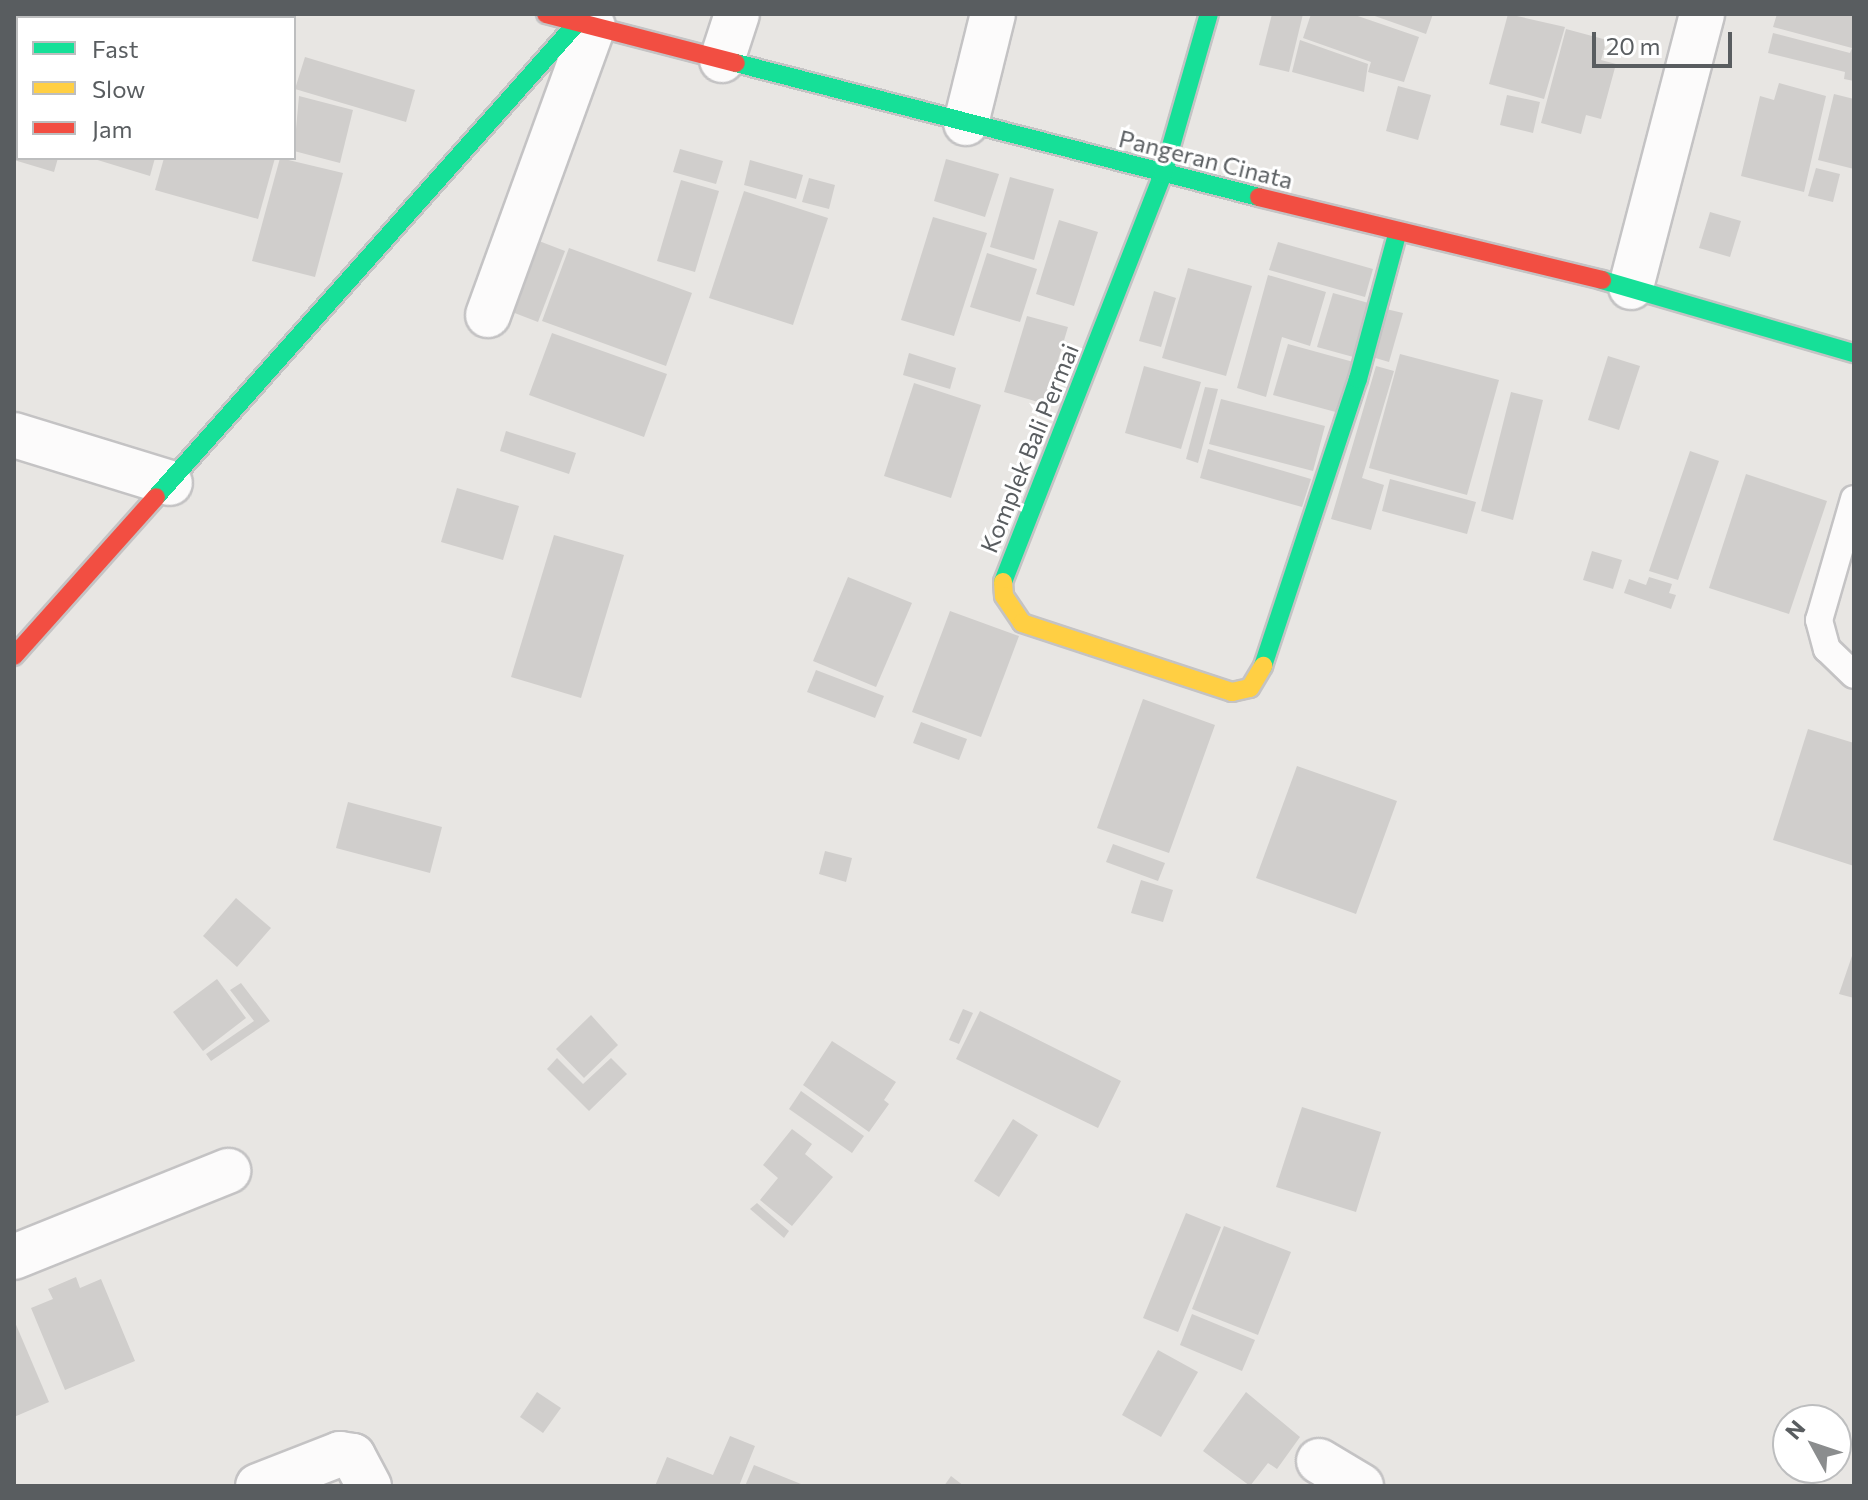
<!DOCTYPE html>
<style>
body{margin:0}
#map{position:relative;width:1868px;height:1500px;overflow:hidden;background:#e8e6e3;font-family:Commissioner,sans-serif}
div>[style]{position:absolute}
.building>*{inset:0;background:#d0cecc}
.roads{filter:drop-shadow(2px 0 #c4c3c4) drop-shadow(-2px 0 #c4c3c4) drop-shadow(0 2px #c4c3c4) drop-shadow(0 -2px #c4c3c4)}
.lane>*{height:26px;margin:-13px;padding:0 13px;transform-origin:13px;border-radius:13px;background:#fcfbfb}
.street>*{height:44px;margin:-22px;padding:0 22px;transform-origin:22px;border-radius:22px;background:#fcfbfb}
.fast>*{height:18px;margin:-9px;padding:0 9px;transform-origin:9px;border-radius:9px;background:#16e098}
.slow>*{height:18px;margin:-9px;padding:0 9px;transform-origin:9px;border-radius:9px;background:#ffcf43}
.jam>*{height:18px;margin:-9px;padding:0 9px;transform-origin:9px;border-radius:9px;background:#f24e42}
span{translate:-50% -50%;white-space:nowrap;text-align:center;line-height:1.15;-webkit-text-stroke:6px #fff;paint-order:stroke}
.street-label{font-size:24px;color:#595d60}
.frame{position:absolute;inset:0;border:16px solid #595d60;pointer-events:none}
.legend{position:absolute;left:16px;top:16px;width:280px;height:144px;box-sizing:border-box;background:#fff;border:2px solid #bdbebf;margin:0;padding:10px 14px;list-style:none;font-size:24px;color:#595d60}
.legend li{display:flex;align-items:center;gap:16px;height:40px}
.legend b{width:40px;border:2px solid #bdbebf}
.north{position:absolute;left:1772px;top:1404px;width:80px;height:80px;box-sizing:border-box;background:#fff;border:2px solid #bdbebf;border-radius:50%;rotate:310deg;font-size:22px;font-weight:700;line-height:32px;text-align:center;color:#595d60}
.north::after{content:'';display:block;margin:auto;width:28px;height:36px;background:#8b8d8e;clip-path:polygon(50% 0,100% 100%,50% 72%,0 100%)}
.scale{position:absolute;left:1592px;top:32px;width:140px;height:36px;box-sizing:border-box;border:4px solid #595d60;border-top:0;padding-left:10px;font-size:24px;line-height:28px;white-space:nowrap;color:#595d60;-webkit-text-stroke:6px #fff;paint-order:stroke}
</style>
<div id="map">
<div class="building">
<div style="clip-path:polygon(1272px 14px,1303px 14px,1289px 72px,1259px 65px)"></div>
<div style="clip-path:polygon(1311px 14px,1352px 14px,1419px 37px,1404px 82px,1368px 72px,1371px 62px,1303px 38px)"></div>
<div style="clip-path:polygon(1369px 14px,1433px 14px,1426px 34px)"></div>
<div style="clip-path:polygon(1508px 14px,1565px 27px,1544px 99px,1489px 84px)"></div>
<div style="clip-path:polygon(1777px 14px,1854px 14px,1854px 81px,1844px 79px,1845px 72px,1768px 53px,1773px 33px,1850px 53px,1852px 48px,1773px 27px)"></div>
<div style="clip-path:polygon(14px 15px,18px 16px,15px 90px,14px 90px)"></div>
<div style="clip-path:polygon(1566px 29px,1607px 40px,1601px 60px,1616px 64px,1601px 119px,1586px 115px,1581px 134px,1541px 123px)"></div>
<div style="clip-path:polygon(1300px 40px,1368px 64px,1364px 92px,1292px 72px)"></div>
<div style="clip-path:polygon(305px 57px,415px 90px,406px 122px,295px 89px)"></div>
<div style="clip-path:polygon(1779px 83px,1826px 96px,1804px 192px,1741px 176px,1760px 96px,1774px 100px)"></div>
<div style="clip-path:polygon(1398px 86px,1431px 95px,1418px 140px,1386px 131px)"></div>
<div style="clip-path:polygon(17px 94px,18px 158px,58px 158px,54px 172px,14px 160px)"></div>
<div style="clip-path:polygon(1834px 94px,1854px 99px,1854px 169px,1818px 160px)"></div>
<div style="clip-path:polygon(1507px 95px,1540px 102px,1533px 133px,1500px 125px)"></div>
<div style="clip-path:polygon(299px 96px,353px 110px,340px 163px,294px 151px)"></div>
<div style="clip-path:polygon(680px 149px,723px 161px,716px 184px,673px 172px)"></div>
<div style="clip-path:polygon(91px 158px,155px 158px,150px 176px)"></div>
<div style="clip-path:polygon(164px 158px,275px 158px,258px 219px,155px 190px)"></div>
<div style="clip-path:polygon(280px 158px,343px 173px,315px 277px,252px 261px)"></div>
<div style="clip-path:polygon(946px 159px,999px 174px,985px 217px,934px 201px)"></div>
<div style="clip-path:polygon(750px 160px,803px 175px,796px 199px,744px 185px)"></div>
<div style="clip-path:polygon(1816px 168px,1840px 174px,1833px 202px,1808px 196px)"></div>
<div style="clip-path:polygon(1010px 177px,1054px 189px,1034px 260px,990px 247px)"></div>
<div style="clip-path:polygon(809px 178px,835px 185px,829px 209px,802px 202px)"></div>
<div style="clip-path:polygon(681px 180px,719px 191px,695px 272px,657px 261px)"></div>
<div style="clip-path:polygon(744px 191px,828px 218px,793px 325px,709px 298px)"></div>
<div style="clip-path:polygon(1710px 212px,1741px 221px,1730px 257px,1699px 248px)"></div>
<div style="clip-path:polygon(933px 217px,987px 233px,954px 336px,901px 320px)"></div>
<div style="clip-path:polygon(1059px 220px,1098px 232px,1074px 306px,1036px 294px)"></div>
<div style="clip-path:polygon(539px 241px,565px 251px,538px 322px,512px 312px)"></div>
<div style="clip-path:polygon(1278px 242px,1373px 269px,1365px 297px,1269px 270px)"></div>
<div style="clip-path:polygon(569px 248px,692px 293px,666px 366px,542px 321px)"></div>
<div style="clip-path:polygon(987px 253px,1037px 269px,1020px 322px,970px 307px)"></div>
<div style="clip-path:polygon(1188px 268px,1252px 286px,1226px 376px,1162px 358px)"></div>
<div style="clip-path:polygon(1268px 275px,1326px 292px,1310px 346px,1282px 337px,1266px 397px,1237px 388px)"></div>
<div style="clip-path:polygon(1154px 291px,1176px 298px,1161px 347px,1139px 341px)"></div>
<div style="clip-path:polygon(1333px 293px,1372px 304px,1357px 358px,1317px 347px)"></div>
<div style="clip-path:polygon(1386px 309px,1403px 313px,1389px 362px,1372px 357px)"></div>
<div style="clip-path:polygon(1027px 316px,1068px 327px,1045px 404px,1004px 392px)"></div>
<div style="clip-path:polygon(552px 333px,667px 374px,644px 437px,529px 395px)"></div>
<div style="clip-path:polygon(1288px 344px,1357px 363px,1343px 414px,1273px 395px)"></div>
<div style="clip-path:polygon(909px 353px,956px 368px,950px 389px,903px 375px)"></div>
<div style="clip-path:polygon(1400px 354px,1499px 380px,1467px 495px,1369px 468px)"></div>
<div style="clip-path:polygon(1608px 356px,1640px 366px,1619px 430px,1588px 420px)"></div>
<div style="clip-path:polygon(1144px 366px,1201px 382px,1181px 449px,1125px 433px)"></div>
<div style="clip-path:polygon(1376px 366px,1394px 371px,1362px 478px,1384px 485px,1371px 530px,1331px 519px)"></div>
<div style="clip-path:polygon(914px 383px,981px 405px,951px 498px,884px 476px)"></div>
<div style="clip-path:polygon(1205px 387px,1218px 389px,1198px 463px,1186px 459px)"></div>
<div style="clip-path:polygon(1511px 392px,1543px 400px,1513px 520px,1481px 511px)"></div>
<div style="clip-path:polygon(1221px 399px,1325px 426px,1313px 471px,1209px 444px)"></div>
<div style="clip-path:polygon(506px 431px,576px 453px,569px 474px,500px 451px)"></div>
<div style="clip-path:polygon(1208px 449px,1311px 479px,1302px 507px,1200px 478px)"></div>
<div style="clip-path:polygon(1690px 451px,1719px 461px,1678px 580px,1649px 571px)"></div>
<div style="clip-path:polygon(1746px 474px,1827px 501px,1789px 614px,1709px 588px)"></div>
<div style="clip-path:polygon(1390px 479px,1476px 502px,1467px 534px,1382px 511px)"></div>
<div style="clip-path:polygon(457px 488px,519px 506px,503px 560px,441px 542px)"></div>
<div style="clip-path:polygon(554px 535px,624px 555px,581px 698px,511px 677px)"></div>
<div style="clip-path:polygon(1592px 551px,1622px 560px,1613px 589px,1583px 580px)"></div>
<div style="clip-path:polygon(848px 577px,912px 603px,876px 687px,813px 661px)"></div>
<div style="clip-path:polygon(1649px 577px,1672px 584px,1669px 593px,1676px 595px,1671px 609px,1624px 593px,1629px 579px,1646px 585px)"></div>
<div style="clip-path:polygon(950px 611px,1019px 636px,981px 737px,912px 712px)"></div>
<div style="clip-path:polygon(816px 670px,884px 696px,875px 718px,807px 692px)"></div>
<div style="clip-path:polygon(1143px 699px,1215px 725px,1169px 853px,1097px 828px)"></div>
<div style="clip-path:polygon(921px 722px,967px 739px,959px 760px,913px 743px)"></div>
<div style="clip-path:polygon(1808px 729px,1854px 743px,1854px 866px,1773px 840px)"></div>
<div style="clip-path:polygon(1297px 766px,1397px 801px,1356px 914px,1256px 878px)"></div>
<div style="clip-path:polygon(348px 802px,442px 827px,430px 873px,336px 848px)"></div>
<div style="clip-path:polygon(1113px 844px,1165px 863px,1158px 881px,1106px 862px)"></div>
<div style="clip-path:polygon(825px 851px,852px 858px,846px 882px,819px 874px)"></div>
<div style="clip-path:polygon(1141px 880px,1173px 890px,1163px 922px,1131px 913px)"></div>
<div style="clip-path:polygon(236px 898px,271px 928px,237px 967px,203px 936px)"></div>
<div style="clip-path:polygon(1854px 950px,1854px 998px,1839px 994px)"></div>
<div style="clip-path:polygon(217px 979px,246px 1018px,203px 1051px,173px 1012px)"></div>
<div style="clip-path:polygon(241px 983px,270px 1021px,211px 1061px,206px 1054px,254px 1021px,230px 990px)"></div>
<div style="clip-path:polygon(963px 1009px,973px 1013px,959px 1044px,949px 1040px)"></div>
<div style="clip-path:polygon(980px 1011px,1121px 1081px,1098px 1128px,956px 1059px)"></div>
<div style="clip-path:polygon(591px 1015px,618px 1045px,584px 1078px,556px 1049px)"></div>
<div style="clip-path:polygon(832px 1041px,896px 1082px,884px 1100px,889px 1104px,869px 1132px,803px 1085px)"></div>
<div style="clip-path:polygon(557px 1058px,583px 1084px,611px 1058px,627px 1074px,589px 1111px,547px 1069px)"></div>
<div style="clip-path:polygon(801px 1091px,864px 1136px,852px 1153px,789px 1109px)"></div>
<div style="clip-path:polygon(1302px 1107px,1381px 1132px,1356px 1212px,1276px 1187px)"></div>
<div style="clip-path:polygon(1013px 1119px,1038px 1135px,999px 1197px,974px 1181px)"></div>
<div style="clip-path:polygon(792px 1129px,812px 1144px,805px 1154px,833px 1177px,792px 1226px,760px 1200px,778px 1178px,763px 1165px)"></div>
<div style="clip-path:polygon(757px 1203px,789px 1231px,784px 1238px,750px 1209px)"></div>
<div style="clip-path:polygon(1186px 1213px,1221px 1227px,1178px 1332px,1143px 1318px)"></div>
<div style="clip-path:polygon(1224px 1226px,1291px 1252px,1258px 1335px,1192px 1309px)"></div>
<div style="clip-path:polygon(76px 1277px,80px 1288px,101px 1279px,135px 1361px,65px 1390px,31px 1308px,53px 1299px,48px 1289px)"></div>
<div style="clip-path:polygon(1192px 1314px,1255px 1340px,1242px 1371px,1180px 1345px)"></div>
<div style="clip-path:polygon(14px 1320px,49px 1402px,14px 1417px)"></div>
<div style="clip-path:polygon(1158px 1350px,1198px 1372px,1161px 1437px,1122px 1415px)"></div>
<div style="clip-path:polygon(537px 1392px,561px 1408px,543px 1433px,520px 1417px)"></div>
<div style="clip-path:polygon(1246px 1392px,1300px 1437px,1277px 1469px,1268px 1463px,1250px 1486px,1203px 1451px)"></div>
<div style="clip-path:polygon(730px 1436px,755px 1446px,739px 1486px,655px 1486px,667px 1457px,713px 1475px)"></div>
<div style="clip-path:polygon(754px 1465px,806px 1486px,745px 1486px)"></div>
<div style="clip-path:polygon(951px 1476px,964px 1486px,944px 1486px)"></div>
</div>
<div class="roads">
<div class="lane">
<div style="left:1854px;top:499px;width:126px;rotate:106.1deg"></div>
<div style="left:1819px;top:620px;width:30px;rotate:75deg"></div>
<div style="left:1827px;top:649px;width:37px;rotate:44deg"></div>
</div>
<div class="street">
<div style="left:722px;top:60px;width:48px;rotate:-71.9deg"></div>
<div style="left:966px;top:123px;width:112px;rotate:-76.1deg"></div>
<div style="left:1631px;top:287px;width:282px;rotate:-75.4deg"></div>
<div style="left:488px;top:315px;width:307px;rotate:-70deg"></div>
<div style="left:14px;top:435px;width:163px;rotate:17.1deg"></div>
<div style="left:14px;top:1257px;width:231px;rotate:-21.9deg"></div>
<div style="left:1319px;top:1461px;width:49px;rotate:30.8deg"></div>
<div style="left:258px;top:1486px;width:88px;rotate:-21.3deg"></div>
<div style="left:340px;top:1454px;width:13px;rotate:9deg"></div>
<div style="left:353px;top:1456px;width:34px;rotate:62deg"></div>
</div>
<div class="fast">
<div style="left:736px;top:63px;width:540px;rotate:14.37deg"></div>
<div style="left:1602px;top:280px;width:262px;rotate:16.2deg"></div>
<div style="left:156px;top:497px;width:634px;rotate:-48.39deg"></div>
<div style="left:1003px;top:582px;width:438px;rotate:-68.6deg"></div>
<div style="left:1163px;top:174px;width:166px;rotate:-74deg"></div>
<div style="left:1263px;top:666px;width:302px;rotate:-71.7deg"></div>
<div style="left:1358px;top:379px;width:153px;rotate:-74.9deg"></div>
</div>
<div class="slow">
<div style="left:1003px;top:582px;width:14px;rotate:86deg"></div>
<div style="left:1004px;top:596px;width:32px;rotate:56deg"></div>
<div style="left:1022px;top:623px;width:221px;rotate:18.2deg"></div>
<div style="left:1232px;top:692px;width:18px;rotate:-13deg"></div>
<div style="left:1250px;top:688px;width:26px;rotate:-59deg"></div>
</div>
<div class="jam">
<div style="left:546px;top:14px;width:196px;rotate:14.5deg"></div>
<div style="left:1259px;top:197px;width:353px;rotate:13.6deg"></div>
<div style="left:14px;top:656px;width:213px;rotate:-48.2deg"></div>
</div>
</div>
<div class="street-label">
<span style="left:1206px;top:159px;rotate:14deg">Pangeran Cinata</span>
<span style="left:1029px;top:448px;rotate:-68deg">Komplek Bali Permai</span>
</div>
<div class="frame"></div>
<ul class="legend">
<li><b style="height:10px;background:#16e098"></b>Fast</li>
<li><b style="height:10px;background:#ffcf43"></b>Slow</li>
<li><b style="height:10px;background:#f24e42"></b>Jam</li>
</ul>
<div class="north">N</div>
<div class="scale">20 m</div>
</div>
